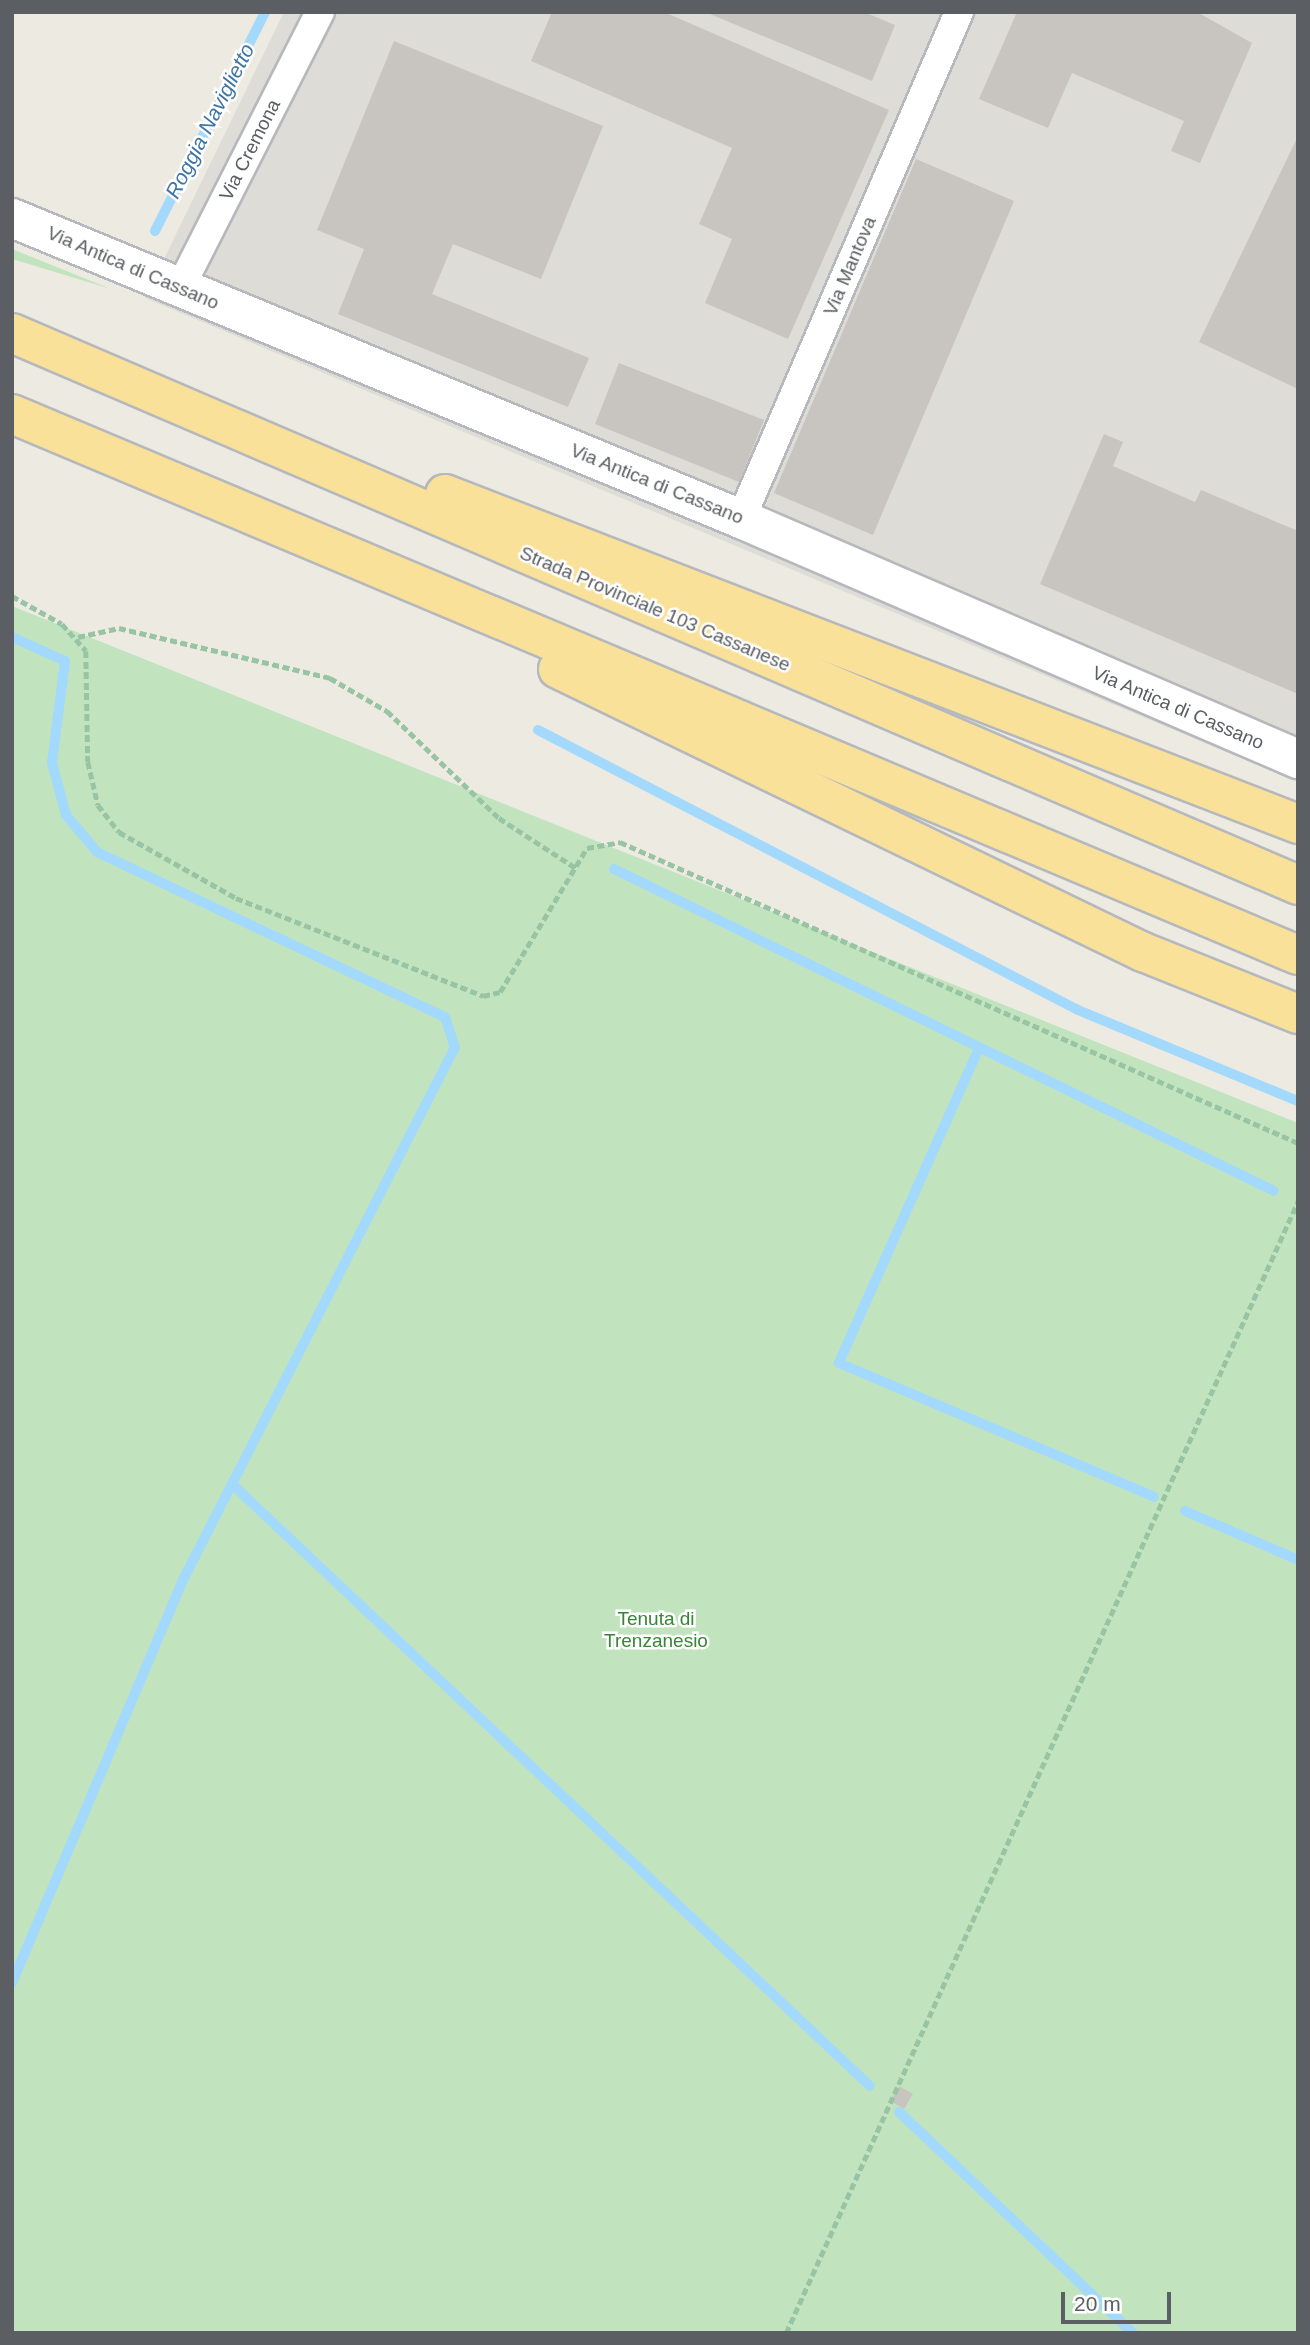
<!DOCTYPE html>
<style>
body{margin:0}
#map{position:relative;width:1310px;height:2345px;overflow:hidden;background:#edeae2;font-family:Arial,sans-serif}
div>[style]{position:absolute}
.industrial>*{inset:0;background:#dedcd7}
.green>*{inset:0;background:#c1e4bf}
.stream>*{height:10px;margin:-5px;padding:0 5px;transform-origin:5px;border-radius:5px;background:#a3d9fc}
.building>*{inset:0;background:#c8c5c0}
.path>*{height:4.5px;margin-top:-2.25px;transform-origin:0;background:repeating-linear-gradient(90deg,#99c4a3 0 7px,transparent 0 10.5px)}
.roads{filter:drop-shadow(2px 0 #b5b8bc) drop-shadow(-2px 0 #b5b8bc) drop-shadow(0 2px #b5b8bc) drop-shadow(0 -2px #b5b8bc)}
.minor>*{height:28px;margin:-14px;padding:0 14px;transform-origin:14px;border-radius:14px;background:#fff}
.secondary>*{height:38px;margin:-19px;padding:0 19px;transform-origin:19px;border-radius:19px;background:#fff}
.trunk>*{height:38px;margin:-19px;padding:0 19px;transform-origin:19px;border-radius:19px;background:#fae19a}
span{translate:-50% -50%;white-space:nowrap;text-align:center;line-height:1.15;-webkit-text-stroke:5px #fff;paint-order:stroke}
.street-label{font-size:19px;color:#5b5e62}
.park-label{font-size:19px;color:#388438}
.water-label{font-size:21px;color:#3f75a4;font-style:italic}
.frame{position:absolute;inset:0;border:14px solid #5b5e62;pointer-events:none}
.scale{position:absolute;left:1061px;top:2292px;width:110px;height:32px;box-sizing:border-box;border:4px solid #5b5e62;border-top:0;padding-left:9px;font-size:21px;line-height:24px;white-space:nowrap;color:#5b5e62;-webkit-text-stroke:5px #fff;paint-order:stroke}
</style>
<div id="map">
<div class="industrial">
<div style="clip-path:polygon(284px 12px,1298px 12px,1298px 782px,145px 298px)"></div>
</div>
<div class="green">
<div style="clip-path:polygon(12px 249px,111px 289px,12px 259px)"></div>
<div style="clip-path:polygon(12px 606px,1298px 1123px,1298px 2333px,12px 2333px)"></div>
</div>
<div class="stream">
<div style="left:155px;top:231px;width:245px;rotate:-63.3deg"></div>
<div style="left:12px;top:637px;width:58px;rotate:24.4deg"></div>
<div style="left:65px;top:661px;width:103px;rotate:97.3deg"></div>
<div style="left:52px;top:763px;width:54px;rotate:74.9deg"></div>
<div style="left:66px;top:815px;width:48px;rotate:50deg"></div>
<div style="left:97px;top:852px;width:385px;rotate:25.4deg"></div>
<div style="left:445px;top:1017px;width:32px;rotate:72deg"></div>
<div style="left:455px;top:1047px;width:598px;rotate:117.04deg"></div>
<div style="left:183px;top:1580px;width:438px;rotate:113deg"></div>
<div style="left:538px;top:730px;width:608px;rotate:27.41deg"></div>
<div style="left:1078px;top:1010px;width:238px;rotate:22.5deg"></div>
<div style="left:614px;top:869px;width:734px;rotate:26.01deg"></div>
<div style="left:979px;top:1048px;width:345px;rotate:114deg"></div>
<div style="left:839px;top:1363px;width:342px;rotate:23deg"></div>
<div style="left:232px;top:1484px;width:877px;rotate:43.34deg"></div>
<div style="left:1185px;top:1511px;width:123px;rotate:23.4deg"></div>
<div style="left:899px;top:2112px;width:322px;rotate:43.4deg"></div>
</div>
<div class="building">
<div style="clip-path:polygon(552px 12px,664px 12px,889px 110px,788px 339px,705px 303px,732px 239px,699px 224px,732px 148px,531px 61px)"></div>
<div style="clip-path:polygon(705px 12px,864px 12px,895px 25px,872px 81px)"></div>
<div style="clip-path:polygon(1017px 12px,1197px 12px,1252px 43px,1200px 163px,1171px 151px,1184px 121px,1072px 73px,1048px 128px,979px 99px)"></div>
<div style="clip-path:polygon(394px 41px,603px 126px,541px 279px,453px 244px,432px 294px,589px 358px,568px 407px,338px 314px,364px 249px,317px 230px)"></div>
<div style="clip-path:polygon(1298px 136px,1298px 389px,1199px 342px)"></div>
<div style="clip-path:polygon(916px 159px,1014px 201px,873px 535px,774px 493px)"></div>
<div style="clip-path:polygon(619px 363px,764px 420px,739px 482px,595px 424px)"></div>
<div style="clip-path:polygon(1104px 434px,1123px 442px,1113px 466px,1195px 502px,1201px 490px,1298px 531px,1298px 694px,1040px 584px)"></div>
<div style="clip-path:polygon(899px 2086px,913px 2094px,904px 2109px,890px 2101px)"></div>
</div>
<div class="path">
<div style="left:12px;top:596px;width:57px;rotate:29.2deg"></div>
<div style="left:62px;top:624px;width:36px;rotate:48deg"></div>
<div style="left:86px;top:651px;width:111px;rotate:89deg"></div>
<div style="left:88px;top:762px;width:44px;rotate:76.9deg"></div>
<div style="left:98px;top:805px;width:34px;rotate:52deg"></div>
<div style="left:119px;top:832px;width:134px;rotate:29.4deg"></div>
<div style="left:236px;top:898px;width:266px;rotate:21.6deg"></div>
<div style="left:483px;top:996px;width:17px;rotate:-13deg"></div>
<div style="left:500px;top:992px;width:168px;rotate:-58.9deg"></div>
<div style="left:587px;top:848px;width:34px;rotate:-10deg"></div>
<div style="left:620px;top:842px;width:742px;rotate:23.94deg"></div>
<div style="left:78px;top:637px;width:42px;rotate:-12.4deg"></div>
<div style="left:119px;top:628px;width:217px;rotate:13.3deg"></div>
<div style="left:330px;top:678px;width:66px;rotate:30.1deg"></div>
<div style="left:387px;top:711px;width:155px;rotate:43.7deg"></div>
<div style="left:499px;top:818px;width:92px;rotate:33deg"></div>
<div style="left:786px;top:2333px;width:1242px;rotate:-65.66deg"></div>
</div>
<div class="roads">
<div class="minor">
<div style="left:180px;top:288px;width:309px;rotate:-63.1deg"></div>
<div style="left:741px;top:519px;width:552px;rotate:-66.73deg"></div>
</div>
<div class="secondary">
<div style="left:12px;top:218px;width:789px;rotate:22.44deg"></div>
<div style="left:741px;top:519px;width:607px;rotate:23.31deg"></div>
</div>
<div class="trunk">
<div style="left:12px;top:333px;width:1399px;rotate:23.23deg"></div>
<div style="left:12px;top:414px;width:1395px;rotate:22.82deg"></div>
<div style="left:445px;top:494px;width:915px;rotate:21.15deg"></div>
<div style="left:558px;top:669px;width:650px;rotate:25.82deg"></div>
<div style="left:1143px;top:952px;width:167px;rotate:21.8deg"></div>
</div>
</div>
<div class="street-label">
<span style="left:250px;top:150px;rotate:-63deg">Via Cremona</span>
<span style="left:850px;top:266px;rotate:-67deg">Via Mantova</span>
<span style="left:133px;top:268px;rotate:23deg">Via Antica di Cassano</span>
<span style="left:657px;top:484px;rotate:22deg">Via Antica di Cassano</span>
<span style="left:655px;top:609px;rotate:23deg">Strada Provinciale 103 Cassanese</span>
<span style="left:1178px;top:708px;rotate:23deg">Via Antica di Cassano</span>
</div>
<div class="park-label">
<span style="left:656px;top:1630px">Tenuta di<br>Trenzanesio</span>
</div>
<div class="water-label">
<span style="left:210px;top:121px;rotate:-63deg">Roggia Naviglietto</span>
</div>
<div class="frame"></div>
<div class="scale">20 m</div>
</div>
